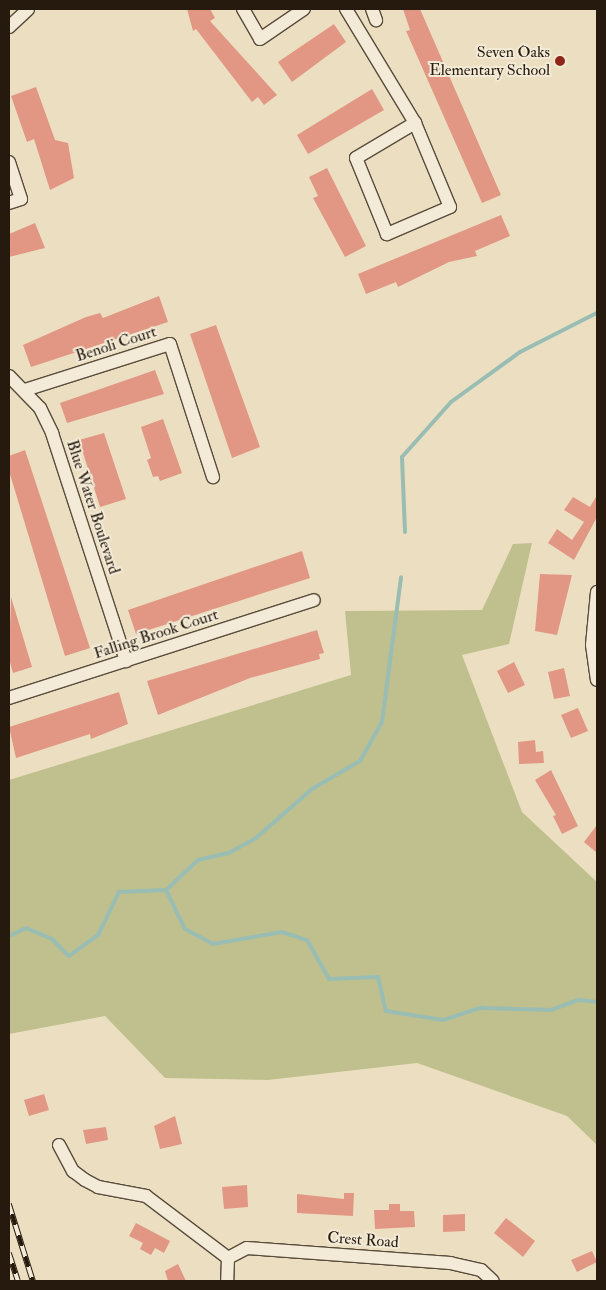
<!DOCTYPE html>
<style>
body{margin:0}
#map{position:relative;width:606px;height:1290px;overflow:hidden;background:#ecdfc1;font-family:"IM FELL Double Pica",serif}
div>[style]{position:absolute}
.green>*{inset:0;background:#bfc08e}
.stream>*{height:4px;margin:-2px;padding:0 2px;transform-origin:2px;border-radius:2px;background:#99bdb3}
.building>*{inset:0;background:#e19784}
.roads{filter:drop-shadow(1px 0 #584b3b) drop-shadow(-1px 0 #584b3b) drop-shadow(0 1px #584b3b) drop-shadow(0 -1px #584b3b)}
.minor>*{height:12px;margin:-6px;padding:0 6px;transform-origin:6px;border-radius:6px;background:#f3ead7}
.rail>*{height:5.5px;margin-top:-2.75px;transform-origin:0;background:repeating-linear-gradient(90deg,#f3ead7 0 11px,#261a0e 0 22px);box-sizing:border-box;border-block:1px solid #261a0e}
.dots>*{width:14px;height:14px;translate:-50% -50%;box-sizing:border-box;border:2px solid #f3ead7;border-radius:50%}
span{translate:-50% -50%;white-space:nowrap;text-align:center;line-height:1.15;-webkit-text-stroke:4px #f3ead7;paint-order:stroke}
.poi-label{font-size:16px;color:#261a0e}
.right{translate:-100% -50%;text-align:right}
.street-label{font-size:16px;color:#261a0e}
.frame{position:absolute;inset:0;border:10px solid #261a0e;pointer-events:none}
</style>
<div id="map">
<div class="green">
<div style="clip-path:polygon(532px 543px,509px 644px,462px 655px,522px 812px,597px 882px,597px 1145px,567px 1116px,417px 1063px,268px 1080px,165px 1078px,105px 1016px,9px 1034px,9px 780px,351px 675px,345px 611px,482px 610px,513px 544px)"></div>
</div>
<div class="stream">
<div style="left:405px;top:532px;width:75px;rotate:-92.3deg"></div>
<div style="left:402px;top:457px;width:74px;rotate:-48.3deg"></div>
<div style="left:451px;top:402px;width:85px;rotate:-35.9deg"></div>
<div style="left:520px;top:352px;width:86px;rotate:-26.9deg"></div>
<div style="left:166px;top:890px;width:43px;rotate:64deg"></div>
<div style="left:185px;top:929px;width:32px;rotate:28deg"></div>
<div style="left:213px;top:944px;width:70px;rotate:-9.9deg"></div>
<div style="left:282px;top:932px;width:26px;rotate:18deg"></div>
<div style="left:307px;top:940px;width:45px;rotate:60.6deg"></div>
<div style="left:329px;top:979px;width:49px;rotate:-2.3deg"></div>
<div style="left:378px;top:977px;width:35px;rotate:77deg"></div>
<div style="left:386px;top:1011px;width:58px;rotate:9deg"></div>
<div style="left:443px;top:1020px;width:40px;rotate:-18deg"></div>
<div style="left:481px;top:1008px;width:70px;rotate:1.6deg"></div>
<div style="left:551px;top:1010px;width:30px;rotate:-20deg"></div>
<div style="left:579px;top:1000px;width:18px;rotate:6deg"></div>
<div style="left:9px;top:936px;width:19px;rotate:-25deg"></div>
<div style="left:26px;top:928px;width:28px;rotate:23deg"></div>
<div style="left:52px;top:939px;width:24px;rotate:45deg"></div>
<div style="left:69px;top:956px;width:36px;rotate:-36deg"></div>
<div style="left:98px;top:935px;width:48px;rotate:-64deg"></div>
<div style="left:119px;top:892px;width:47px;rotate:-2.4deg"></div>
<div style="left:166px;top:890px;width:44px;rotate:-43.2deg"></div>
<div style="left:198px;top:860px;width:32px;rotate:-13deg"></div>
<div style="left:229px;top:853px;width:31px;rotate:-29deg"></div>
<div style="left:256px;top:838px;width:74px;rotate:-41.2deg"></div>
<div style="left:312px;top:789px;width:56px;rotate:-30.3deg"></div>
<div style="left:360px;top:761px;width:45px;rotate:-60.6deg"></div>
<div style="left:382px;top:722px;width:146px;rotate:-82.5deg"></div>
</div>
<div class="building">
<div style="clip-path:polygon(187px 9px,210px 9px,215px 18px,210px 21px,277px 95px,264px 105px,258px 97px,252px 102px,196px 29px,193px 31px)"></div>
<div style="clip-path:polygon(403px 9px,420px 9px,501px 195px,482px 203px,406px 31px,410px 30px)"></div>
<div style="clip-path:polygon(334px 24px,346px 42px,292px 82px,278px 62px)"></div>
<div style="clip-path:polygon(36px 87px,55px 140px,68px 143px,74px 178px,50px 190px,34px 139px,27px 142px,11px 96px)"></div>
<div style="clip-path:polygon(372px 89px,384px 110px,308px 154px,297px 135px)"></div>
<div style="clip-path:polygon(327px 168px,366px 246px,345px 257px,313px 198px,318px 196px,309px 177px)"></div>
<div style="clip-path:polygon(501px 215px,510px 236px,475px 251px,477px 256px,449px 262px,398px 287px,396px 282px,366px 294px,358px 274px)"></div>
<div style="clip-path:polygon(35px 223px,45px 248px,9px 257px,9px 234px)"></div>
<div style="clip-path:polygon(159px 296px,168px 322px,31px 367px,23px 345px,86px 317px,100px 313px,103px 318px)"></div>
<div style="clip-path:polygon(216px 325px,260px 447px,232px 458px,190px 334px)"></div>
<div style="clip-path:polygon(155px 370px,164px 394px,67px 423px,60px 403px)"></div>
<div style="clip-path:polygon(163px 419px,182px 473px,160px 481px,158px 476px,153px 477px,147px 460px,151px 458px,141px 427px)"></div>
<div style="clip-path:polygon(104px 433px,126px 499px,100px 507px,79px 440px)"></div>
<div style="clip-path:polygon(25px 450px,90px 648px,65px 656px,9px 471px,9px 456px)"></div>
<div style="clip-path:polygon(597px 495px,597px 517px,574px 560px,548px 543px,557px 529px,572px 540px,584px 522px,564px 510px,573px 497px,590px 507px)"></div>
<div style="clip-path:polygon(302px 551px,310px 578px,136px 634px,128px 610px)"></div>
<div style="clip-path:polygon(540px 574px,572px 575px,557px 635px,535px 631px)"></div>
<div style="clip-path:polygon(11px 597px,32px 667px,13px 673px,9px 659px)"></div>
<div style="clip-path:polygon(317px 630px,324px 653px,319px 654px,320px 659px,250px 678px,158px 715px,147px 681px)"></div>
<div style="clip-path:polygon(514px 662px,525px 685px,508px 693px,497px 671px)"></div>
<div style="clip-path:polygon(564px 668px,570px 696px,554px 699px,548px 672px)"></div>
<div style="clip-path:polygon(119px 692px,128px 724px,91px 739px,90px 734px,16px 758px,9px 727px)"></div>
<div style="clip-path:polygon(578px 708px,588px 731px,571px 738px,561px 715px)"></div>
<div style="clip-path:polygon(535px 740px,536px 752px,543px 751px,544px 763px,519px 764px,518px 742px)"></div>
<div style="clip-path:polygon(551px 770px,578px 826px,562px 834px,553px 816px,556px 815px,535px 780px)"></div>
<div style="clip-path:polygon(597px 825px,597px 853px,584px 842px)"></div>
<div style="clip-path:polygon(44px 1094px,49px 1110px,29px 1116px,24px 1100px)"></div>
<div style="clip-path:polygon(175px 1116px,182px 1144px,160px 1149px,154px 1126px)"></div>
<div style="clip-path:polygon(106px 1127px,108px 1140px,86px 1144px,83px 1130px)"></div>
<div style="clip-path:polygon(247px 1185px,248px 1207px,224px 1209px,222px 1187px)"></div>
<div style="clip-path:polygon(344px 1193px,354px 1193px,353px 1216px,297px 1213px,297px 1194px,344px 1199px)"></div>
<div style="clip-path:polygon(389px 1204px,400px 1204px,400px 1211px,414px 1211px,415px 1227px,375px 1229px,374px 1210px,389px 1210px)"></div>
<div style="clip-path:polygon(465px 1214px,465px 1231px,443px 1232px,443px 1215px)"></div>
<div style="clip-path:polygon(506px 1218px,535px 1241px,523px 1257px,494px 1233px)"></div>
<div style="clip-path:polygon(136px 1223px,170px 1241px,164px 1253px,155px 1248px,151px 1255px,140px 1249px,143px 1243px,129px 1236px)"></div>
<div style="clip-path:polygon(592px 1251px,597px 1262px,577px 1272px,571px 1260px)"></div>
<div style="clip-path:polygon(178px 1264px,186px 1281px,168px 1281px,165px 1271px)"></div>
</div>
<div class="roads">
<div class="minor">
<div style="left:243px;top:9px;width:34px;rotate:60deg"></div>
<div style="left:260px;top:39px;width:53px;rotate:-34.3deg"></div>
<div style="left:346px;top:9px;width:133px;rotate:58.8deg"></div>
<div style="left:415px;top:123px;width:91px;rotate:67.4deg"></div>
<div style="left:450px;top:207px;width:69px;rotate:156.8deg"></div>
<div style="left:387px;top:234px;width:82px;rotate:-112.2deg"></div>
<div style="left:356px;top:158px;width:69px;rotate:-30.7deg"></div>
<div style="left:372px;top:9px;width:12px;rotate:70deg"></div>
<div style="left:9px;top:27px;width:26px;rotate:-43deg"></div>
<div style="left:9px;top:162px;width:39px;rotate:72deg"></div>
<div style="left:21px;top:199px;width:13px;rotate:162deg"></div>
<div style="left:9px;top:376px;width:45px;rotate:45.9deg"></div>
<div style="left:40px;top:408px;width:28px;rotate:64deg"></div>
<div style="left:52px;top:433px;width:240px;rotate:72deg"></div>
<div style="left:25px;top:390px;width:152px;rotate:-17.6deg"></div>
<div style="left:170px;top:344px;width:140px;rotate:72.1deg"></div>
<div style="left:597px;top:592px;width:53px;rotate:95.4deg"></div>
<div style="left:592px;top:645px;width:35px;rotate:82deg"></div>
<div style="left:9px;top:698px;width:320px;rotate:-17.8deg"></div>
<div style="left:59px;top:1145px;width:30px;rotate:62deg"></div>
<div style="left:73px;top:1171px;width:15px;rotate:37deg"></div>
<div style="left:85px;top:1180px;width:15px;rotate:28deg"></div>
<div style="left:98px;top:1187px;width:49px;rotate:10.6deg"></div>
<div style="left:146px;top:1196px;width:103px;rotate:37.1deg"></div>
<div style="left:228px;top:1258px;width:23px;rotate:92deg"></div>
<div style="left:228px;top:1258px;width:21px;rotate:-28deg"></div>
<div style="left:247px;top:1248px;width:204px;rotate:4.2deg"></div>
<div style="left:450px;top:1263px;width:32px;rotate:13deg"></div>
<div style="left:481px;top:1270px;width:16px;rotate:43deg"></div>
</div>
</div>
<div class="rail">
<div style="left:9px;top:1204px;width:81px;rotate:72.7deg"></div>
<div style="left:9px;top:1253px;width:29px;rotate:72deg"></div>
</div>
<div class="dots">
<div style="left:560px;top:61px;background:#8f2418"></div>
</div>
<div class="poi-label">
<span class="right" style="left:550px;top:61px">Seven Oaks<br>Elementary School</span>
</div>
<div class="street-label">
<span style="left:116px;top:344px;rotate:-18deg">Benoli Court</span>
<span style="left:93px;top:507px;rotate:72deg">Blue Water Boulevard</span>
<span style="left:156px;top:634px;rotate:-18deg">Falling Brook Court</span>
<span style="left:363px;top:1240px;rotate:4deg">Crest Road</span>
</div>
<div class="frame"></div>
</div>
